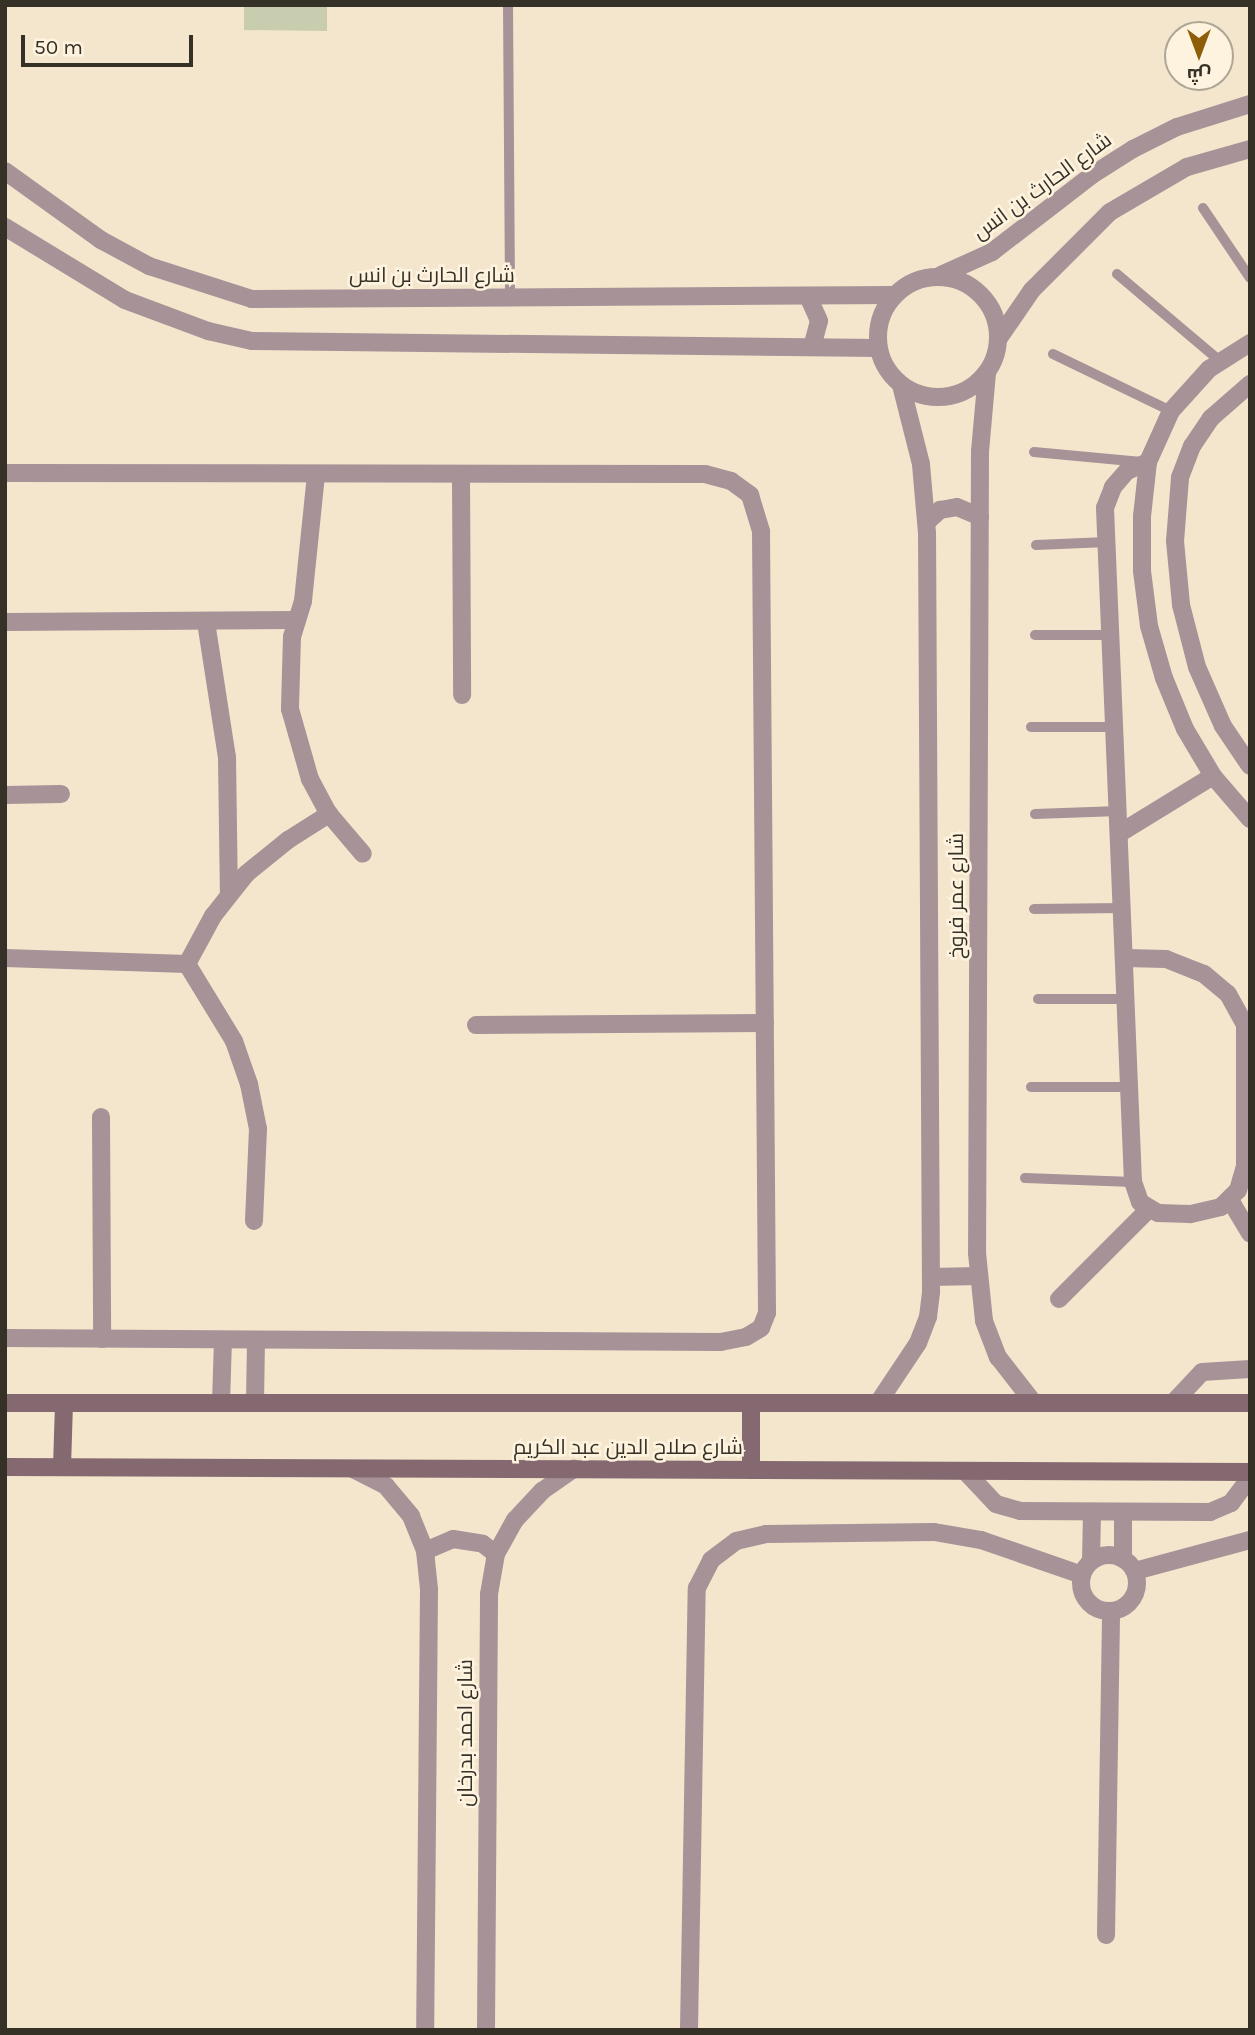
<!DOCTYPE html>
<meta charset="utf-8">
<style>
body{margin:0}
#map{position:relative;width:1255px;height:2035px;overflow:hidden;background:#f3e6cc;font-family:Karla,Cairo,sans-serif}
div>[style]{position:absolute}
.green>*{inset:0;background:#c9cdb0}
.lane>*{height:10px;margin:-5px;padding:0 5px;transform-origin:5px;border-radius:5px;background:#a69297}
.street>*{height:18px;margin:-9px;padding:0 9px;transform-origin:9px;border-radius:9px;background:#a69297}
.street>.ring{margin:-9px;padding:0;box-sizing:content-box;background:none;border:18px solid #a69297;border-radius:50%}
.secondary>*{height:18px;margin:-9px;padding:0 9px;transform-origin:9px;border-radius:9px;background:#856970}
span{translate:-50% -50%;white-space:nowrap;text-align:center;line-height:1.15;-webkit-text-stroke:5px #fef3df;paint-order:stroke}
.street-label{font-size:21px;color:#363127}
.frame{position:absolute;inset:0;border:7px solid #363127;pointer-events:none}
.north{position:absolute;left:1164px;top:21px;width:70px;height:70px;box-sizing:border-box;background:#fef3df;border:2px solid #aea595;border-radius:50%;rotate:180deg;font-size:19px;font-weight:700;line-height:28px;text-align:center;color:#363127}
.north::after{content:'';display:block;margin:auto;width:24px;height:32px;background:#8e5d08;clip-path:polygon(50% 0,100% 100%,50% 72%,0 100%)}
.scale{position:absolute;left:21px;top:35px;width:172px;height:32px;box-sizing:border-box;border:4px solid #363127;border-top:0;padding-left:9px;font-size:21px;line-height:24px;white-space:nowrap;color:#363127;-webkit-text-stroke:5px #fef3df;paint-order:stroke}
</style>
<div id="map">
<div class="green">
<div style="clip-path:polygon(244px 5px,327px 5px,327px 31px,244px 30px)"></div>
</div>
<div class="lane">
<div style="left:508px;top:5px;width:292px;rotate:89.6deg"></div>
<div style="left:1203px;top:208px;width:84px;rotate:56.1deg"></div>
<div style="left:1117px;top:274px;width:135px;rotate:40.2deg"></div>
<div style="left:1053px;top:354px;width:131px;rotate:25.8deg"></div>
<div style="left:1034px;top:452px;width:108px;rotate:5.3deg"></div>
<div style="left:1036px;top:545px;width:71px;rotate:-2.4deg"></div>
<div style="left:1035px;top:635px;width:76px"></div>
<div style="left:1031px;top:727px;width:84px"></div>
<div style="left:1035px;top:814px;width:84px;rotate:-2deg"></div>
<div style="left:1034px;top:909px;width:89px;rotate:-0.6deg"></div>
<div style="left:1038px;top:999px;width:89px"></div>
<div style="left:1031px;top:1087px;width:99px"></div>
<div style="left:1025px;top:1178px;width:108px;rotate:2.1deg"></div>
</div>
<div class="street">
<div style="left:5px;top:171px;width:118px;rotate:35.7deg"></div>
<div style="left:101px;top:240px;width:55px;rotate:28.4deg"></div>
<div style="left:149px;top:266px;width:108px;rotate:17.8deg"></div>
<div style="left:252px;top:299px;width:642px;rotate:-0.36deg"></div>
<div style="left:5px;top:227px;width:140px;rotate:31.3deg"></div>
<div style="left:125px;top:300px;width:89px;rotate:20.5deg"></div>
<div style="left:208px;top:331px;width:45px;rotate:12.8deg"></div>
<div style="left:252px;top:341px;width:626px;rotate:0.64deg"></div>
<div style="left:941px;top:275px;width:56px;rotate:-24.3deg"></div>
<div style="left:992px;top:252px;width:126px;rotate:-37.6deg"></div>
<div style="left:1092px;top:175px;width:49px;rotate:-32.4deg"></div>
<div style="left:1133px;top:149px;width:49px;rotate:-26.6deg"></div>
<div style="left:1177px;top:127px;width:77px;rotate:-17.5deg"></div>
<div class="ring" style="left:878px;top:277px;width:102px;height:102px"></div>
<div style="left:808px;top:296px;width:27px;rotate:66deg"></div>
<div style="left:819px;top:321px;width:27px;rotate:105deg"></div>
<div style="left:999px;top:338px;width:58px;rotate:-55.5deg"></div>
<div style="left:1032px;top:290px;width:110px;rotate:-45deg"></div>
<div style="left:1110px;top:212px;width:89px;rotate:-30.3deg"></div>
<div style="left:1187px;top:167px;width:66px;rotate:-15.9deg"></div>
<div style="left:1250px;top:343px;width:49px;rotate:147.6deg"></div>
<div style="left:1209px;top:369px;width:57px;rotate:132.1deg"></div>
<div style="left:1171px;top:411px;width:56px;rotate:114.3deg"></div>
<div style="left:1148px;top:462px;width:54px;rotate:96.3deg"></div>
<div style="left:1142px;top:516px;width:55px;rotate:90deg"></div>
<div style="left:1142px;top:571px;width:55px;rotate:82.7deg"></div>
<div style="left:1149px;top:626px;width:54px;rotate:73.9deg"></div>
<div style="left:1164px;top:678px;width:55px;rotate:67.6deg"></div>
<div style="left:1185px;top:729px;width:55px;rotate:59.2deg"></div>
<div style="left:1213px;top:776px;width:57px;rotate:49.3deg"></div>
<div style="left:987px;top:373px;width:78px;rotate:95.1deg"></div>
<div style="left:980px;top:451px;width:802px;rotate:90.21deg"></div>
<div style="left:977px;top:1253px;width:68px;rotate:84.1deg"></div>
<div style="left:984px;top:1321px;width:39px;rotate:69deg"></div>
<div style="left:998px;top:1357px;width:58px;rotate:52deg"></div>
<div style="left:1250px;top:384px;width:52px;rotate:138.9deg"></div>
<div style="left:1211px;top:418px;width:34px;rotate:124deg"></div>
<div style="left:1192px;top:446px;width:34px;rotate:111deg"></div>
<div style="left:1180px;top:478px;width:63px;rotate:94.5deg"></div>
<div style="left:1175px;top:541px;width:64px;rotate:84.6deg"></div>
<div style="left:1181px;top:605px;width:64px;rotate:75.5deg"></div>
<div style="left:1197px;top:667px;width:64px;rotate:66.2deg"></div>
<div style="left:1223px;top:726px;width:48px;rotate:56deg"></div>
<div style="left:5px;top:473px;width:700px;rotate:0.08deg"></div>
<div style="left:705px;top:474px;width:27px;rotate:15deg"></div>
<div style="left:731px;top:481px;width:24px;rotate:36deg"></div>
<div style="left:750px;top:495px;width:38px;rotate:73deg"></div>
<div style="left:761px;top:531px;width:782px;rotate:89.56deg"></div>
<div style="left:767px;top:1313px;width:16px;rotate:112deg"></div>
<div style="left:761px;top:1328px;width:17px;rotate:149deg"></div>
<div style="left:746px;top:1337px;width:26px;rotate:169deg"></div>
<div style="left:720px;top:1342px;width:715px;rotate:-179.68deg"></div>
<div style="left:316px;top:475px;width:127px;rotate:95.9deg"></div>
<div style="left:303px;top:601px;width:37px;rotate:107deg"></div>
<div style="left:292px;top:636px;width:73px;rotate:91.6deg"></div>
<div style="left:290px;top:709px;width:73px;rotate:74.1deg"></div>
<div style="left:310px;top:779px;width:40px;rotate:62deg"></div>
<div style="left:329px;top:814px;width:52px;rotate:49.6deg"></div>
<div style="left:461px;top:475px;width:220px;rotate:89.7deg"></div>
<div style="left:927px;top:522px;width:18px;rotate:-43deg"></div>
<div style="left:940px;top:510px;width:17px;rotate:-10deg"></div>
<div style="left:957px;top:507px;width:25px;rotate:23deg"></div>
<div style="left:5px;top:622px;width:292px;rotate:-0.4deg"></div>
<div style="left:206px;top:622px;width:137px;rotate:81.2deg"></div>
<div style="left:227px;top:757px;width:138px;rotate:89.2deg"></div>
<div style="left:5px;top:795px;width:56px;rotate:-1deg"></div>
<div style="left:1120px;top:833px;width:109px;rotate:-31.5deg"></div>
<div style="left:5px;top:958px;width:182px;rotate:1.9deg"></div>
<div style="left:1126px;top:958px;width:40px;rotate:1.4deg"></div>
<div style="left:1166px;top:959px;width:41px;rotate:21.5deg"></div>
<div style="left:1204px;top:974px;width:31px;rotate:40deg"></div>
<div style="left:1228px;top:994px;width:35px;rotate:61deg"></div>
<div style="left:1245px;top:1025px;width:141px;rotate:90deg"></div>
<div style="left:1245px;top:1166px;width:25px;rotate:106deg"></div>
<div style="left:1238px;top:1190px;width:24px;rotate:135deg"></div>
<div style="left:1221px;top:1207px;width:32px;rotate:167deg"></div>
<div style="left:1190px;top:1214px;width:32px;rotate:-178deg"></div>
<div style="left:1158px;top:1213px;width:21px;rotate:-149deg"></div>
<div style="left:1140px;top:1202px;width:21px;rotate:-109deg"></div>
<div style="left:1133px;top:1182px;width:675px;rotate:-92.38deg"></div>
<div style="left:1105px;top:508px;width:22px;rotate:-69deg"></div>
<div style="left:1113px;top:487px;width:21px;rotate:-49deg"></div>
<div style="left:1127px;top:471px;width:23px;rotate:-23deg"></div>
<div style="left:187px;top:964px;width:90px;rotate:58.6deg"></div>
<div style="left:234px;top:1041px;width:46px;rotate:70.8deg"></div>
<div style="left:249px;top:1084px;width:46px;rotate:78.7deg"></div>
<div style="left:258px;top:1129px;width:92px;rotate:92.5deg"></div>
<div style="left:187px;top:964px;width:55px;rotate:-61.6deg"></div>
<div style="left:213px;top:916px;width:53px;rotate:-51.8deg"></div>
<div style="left:246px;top:874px;width:54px;rotate:-39deg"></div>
<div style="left:288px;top:840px;width:49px;rotate:-32.4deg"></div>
<div style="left:476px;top:1025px;width:289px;rotate:-0.4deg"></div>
<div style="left:101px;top:1117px;width:222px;rotate:89.7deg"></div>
<div style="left:1230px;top:1200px;width:39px;rotate:59deg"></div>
<div style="left:931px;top:1277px;width:48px;rotate:-1.2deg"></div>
<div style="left:1059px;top:1299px;width:126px;rotate:-45deg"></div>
<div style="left:221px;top:1403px;width:63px;rotate:-88.2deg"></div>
<div style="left:255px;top:1403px;width:63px;rotate:-89.1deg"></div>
<div style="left:878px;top:1403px;width:72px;rotate:-56.3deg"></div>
<div style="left:918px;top:1343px;width:28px;rotate:-69deg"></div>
<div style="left:928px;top:1317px;width:25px;rotate:-83deg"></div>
<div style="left:931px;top:1292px;width:759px;rotate:-90.3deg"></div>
<div style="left:927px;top:533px;width:69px;rotate:-95deg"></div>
<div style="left:921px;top:464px;width:81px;rotate:-104.2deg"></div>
<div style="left:1173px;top:1403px;width:42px;rotate:-46.9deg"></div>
<div style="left:1202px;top:1372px;width:48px;rotate:-3.6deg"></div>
<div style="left:353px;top:1469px;width:37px;rotate:27deg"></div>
<div style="left:386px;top:1486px;width:39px;rotate:50deg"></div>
<div style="left:411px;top:1516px;width:38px;rotate:68deg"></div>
<div style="left:425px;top:1551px;width:39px;rotate:84deg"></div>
<div style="left:429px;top:1590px;width:440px;rotate:90.5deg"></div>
<div style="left:965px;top:1471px;width:45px;rotate:46.8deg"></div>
<div style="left:996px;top:1504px;width:25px;rotate:16deg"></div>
<div style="left:1020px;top:1511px;width:190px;rotate:0.3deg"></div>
<div style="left:1210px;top:1512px;width:23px;rotate:-23deg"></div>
<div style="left:1231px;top:1503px;width:31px;rotate:-53deg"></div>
<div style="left:425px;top:1551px;width:30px;rotate:-23deg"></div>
<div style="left:453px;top:1539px;width:30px;rotate:9deg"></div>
<div style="left:483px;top:1544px;width:16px;rotate:38deg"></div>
<div class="ring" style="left:1081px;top:1555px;width:38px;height:38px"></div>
<div style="left:1123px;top:1559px;width:47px;rotate:-90deg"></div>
<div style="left:1091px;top:1561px;width:49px;rotate:-88.8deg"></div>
<div style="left:1135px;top:1571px;width:119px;rotate:-15.1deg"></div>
<div style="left:1106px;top:1935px;width:323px;rotate:-89.1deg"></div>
<div style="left:486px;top:2030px;width:436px;rotate:-89.6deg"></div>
<div style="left:489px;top:1594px;width:41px;rotate:-80.1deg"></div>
<div style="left:496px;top:1554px;width:39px;rotate:-61deg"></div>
<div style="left:515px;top:1520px;width:40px;rotate:-47deg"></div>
<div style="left:542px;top:1491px;width:39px;rotate:-35deg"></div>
<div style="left:689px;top:2030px;width:442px;rotate:-89deg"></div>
<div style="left:697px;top:1588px;width:31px;rotate:-63deg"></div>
<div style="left:711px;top:1560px;width:31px;rotate:-37deg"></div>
<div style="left:736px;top:1541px;width:31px;rotate:-13deg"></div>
<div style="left:766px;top:1534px;width:168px;rotate:-0.7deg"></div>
<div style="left:934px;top:1532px;width:48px;rotate:9.7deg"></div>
<div style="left:981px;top:1540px;width:107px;rotate:19.1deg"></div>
</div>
<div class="secondary">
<div style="left:5px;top:1403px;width:1245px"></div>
<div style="left:5px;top:1467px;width:1245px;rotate:0.23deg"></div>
<div style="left:62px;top:1467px;width:64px;rotate:-88.2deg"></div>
<div style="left:751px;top:1470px;width:67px;rotate:-90deg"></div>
</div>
<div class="street-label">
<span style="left:1042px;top:186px;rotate:-36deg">شارع الحارث بن انس</span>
<span style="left:432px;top:275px">شارع الحارث بن انس</span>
<span style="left:956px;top:896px;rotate:-90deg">شارع عمر فروخ</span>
<span style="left:628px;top:1447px">شارع صلاح الدين عبد الكريم</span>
<span style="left:465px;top:1733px;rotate:-90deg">شارع احمد بدرخان</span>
</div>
<div class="frame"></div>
<div class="north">ش</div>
<div class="scale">50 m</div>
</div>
